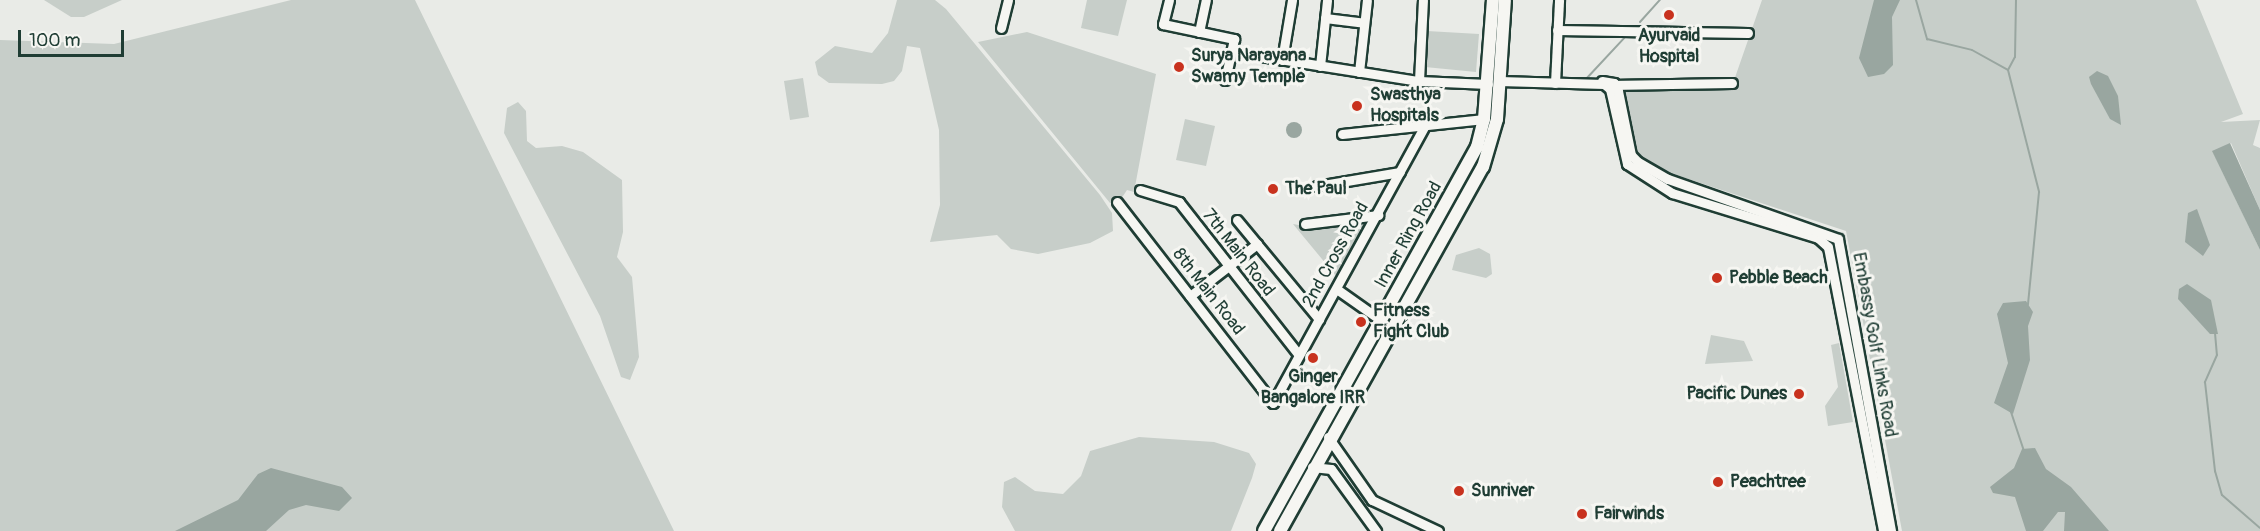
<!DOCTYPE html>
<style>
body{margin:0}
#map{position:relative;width:2260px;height:531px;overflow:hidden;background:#e9ebe7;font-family:Pangolin,sans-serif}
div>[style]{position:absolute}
.green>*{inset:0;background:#c7cec9}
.water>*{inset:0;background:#99a6a0}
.round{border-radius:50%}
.stream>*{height:2px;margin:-1px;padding:0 1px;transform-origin:1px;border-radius:1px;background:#99a6a0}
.roads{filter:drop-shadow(2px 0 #1f3d34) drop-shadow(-2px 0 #1f3d34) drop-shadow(0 2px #1f3d34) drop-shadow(0 -2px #1f3d34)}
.minor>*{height:9px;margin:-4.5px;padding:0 4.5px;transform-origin:4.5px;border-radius:4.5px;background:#f6f6f2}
.major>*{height:12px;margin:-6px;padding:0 6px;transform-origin:6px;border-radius:6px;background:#f6f6f2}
.dots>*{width:16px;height:16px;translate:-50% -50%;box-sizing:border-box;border:3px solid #f6f6f2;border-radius:50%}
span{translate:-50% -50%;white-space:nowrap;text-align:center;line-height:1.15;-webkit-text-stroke:6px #f6f6f2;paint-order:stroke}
.poi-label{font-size:18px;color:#1f3d34;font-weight:700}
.left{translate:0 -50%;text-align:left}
.right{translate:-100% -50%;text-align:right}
.street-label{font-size:18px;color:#1f3d34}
.scale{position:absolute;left:18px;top:30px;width:106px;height:27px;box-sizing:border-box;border:3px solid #1f3d34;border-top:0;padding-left:8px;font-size:18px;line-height:21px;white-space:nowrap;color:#1f3d34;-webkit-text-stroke:4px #f6f6f2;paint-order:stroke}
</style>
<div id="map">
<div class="green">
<div style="clip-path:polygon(44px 0,122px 0,84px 17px,71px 17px)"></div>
<div style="clip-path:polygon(291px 0,415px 0,674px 531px,0 531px,0 40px,114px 44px)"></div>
<div style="clip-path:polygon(897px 0,935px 0,946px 9px,1100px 195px,1112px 213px,1113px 231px,1090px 243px,1038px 254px,1011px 249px,997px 235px,930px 242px,940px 205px,939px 130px,920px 48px,907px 46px,902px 71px,894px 81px,882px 84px,829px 83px,818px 75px,815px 62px,835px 46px,872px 53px,888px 33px)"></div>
<div style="clip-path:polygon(1087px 0,1127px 0,1118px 36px,1081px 28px)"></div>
<div style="clip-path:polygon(1762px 0,2196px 0,2243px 114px,2221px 122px,2260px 120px,2253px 145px,2260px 148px,2260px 210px,2231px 143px,2213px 152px,2260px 250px,2260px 531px,1902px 531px,1846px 231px,1661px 170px,1636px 155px,1632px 142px,1623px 88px,1731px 89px)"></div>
<div style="clip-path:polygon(1427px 31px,1479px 34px,1476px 72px,1425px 67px)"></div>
<div style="clip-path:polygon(1027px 32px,1156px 74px,1134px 192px,1127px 190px,1119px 202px,1110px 203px,978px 42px)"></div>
<div style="clip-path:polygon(803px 78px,809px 117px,790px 120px,784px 81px)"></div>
<div style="clip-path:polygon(518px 102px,526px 111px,527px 141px,536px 148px,562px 146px,583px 152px,622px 180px,623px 232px,617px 257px,632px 277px,639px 357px,630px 380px,621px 377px,600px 316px,504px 133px,507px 108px)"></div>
<div style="clip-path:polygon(1185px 119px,1215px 126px,1206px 166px,1176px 160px)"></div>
<div style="clip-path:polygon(1370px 219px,1336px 276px,1293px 224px,1304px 226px)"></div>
<div style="clip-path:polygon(1479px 248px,1490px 254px,1492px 274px,1486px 278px,1452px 270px,1456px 255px)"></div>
<div style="clip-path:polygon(1711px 335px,1744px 341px,1753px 361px,1705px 364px)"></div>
<div style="clip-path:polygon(1839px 343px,1853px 422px,1828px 426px,1825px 406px,1838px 387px,1831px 345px)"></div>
<div style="clip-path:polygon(1139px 437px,1214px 442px,1249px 453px,1256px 464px,1252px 478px,1231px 531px,1015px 531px,1002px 507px,1004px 482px,1015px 477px,1035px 491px,1063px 494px,1081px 476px,1090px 451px)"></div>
</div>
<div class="water">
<div style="clip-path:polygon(1874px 0,1900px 0,1892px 17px,1893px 65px,1884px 74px,1868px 77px,1859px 58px)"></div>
<div style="clip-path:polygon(2097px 71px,2108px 76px,2118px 96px,2121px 125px,2110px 119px,2091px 84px,2089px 77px)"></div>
<div class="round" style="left:1286px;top:122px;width:16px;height:16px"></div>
<div style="clip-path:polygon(2230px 143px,2260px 210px,2260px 250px,2212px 151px)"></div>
<div style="clip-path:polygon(2197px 209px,2210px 245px,2203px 256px,2185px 242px,2188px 213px)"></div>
<div style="clip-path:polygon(2187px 284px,2211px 300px,2218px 334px,2210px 334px,2178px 299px,2179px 289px)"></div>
<div style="clip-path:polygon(2026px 301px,2033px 312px,2028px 326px,2030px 360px,2013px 414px,1994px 403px,2008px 363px,1997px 314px,2003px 303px)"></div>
<div style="clip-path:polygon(2035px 448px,2046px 469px,2071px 487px,2109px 531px,2064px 531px,2065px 512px,2058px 512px,2043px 531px,2026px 531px,2015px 497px,1993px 493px,1990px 487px,2014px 468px,2022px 449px)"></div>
<div style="clip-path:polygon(271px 468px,342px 487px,352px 498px,339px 511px,306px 505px,289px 510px,266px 531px,175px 531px,238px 500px,258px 474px)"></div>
</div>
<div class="stream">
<div style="left:1916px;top:0;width:41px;rotate:74.2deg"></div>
<div style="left:1927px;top:39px;width:46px;rotate:13.7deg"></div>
<div style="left:1972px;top:50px;width:41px;rotate:29.1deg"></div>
<div style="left:2008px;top:70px;width:126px;rotate:75.7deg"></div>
<div style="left:2039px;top:192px;width:113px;rotate:95.6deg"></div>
<div style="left:1640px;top:22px;width:30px;rotate:-48deg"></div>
<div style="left:2008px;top:70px;width:15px;rotate:-62deg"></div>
<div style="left:2015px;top:57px;width:57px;rotate:-89deg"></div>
<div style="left:1586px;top:79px;width:62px;rotate:-47deg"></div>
<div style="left:2215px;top:333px;width:22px;rotate:85deg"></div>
<div style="left:2217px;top:355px;width:30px;rotate:114deg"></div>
<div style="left:2205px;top:382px;width:90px;rotate:83.6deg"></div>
<div style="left:2215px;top:471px;width:25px;rotate:74deg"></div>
<div style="left:2222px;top:495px;width:50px;rotate:41deg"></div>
<div style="left:2010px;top:409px;width:44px;rotate:71.6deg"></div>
</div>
<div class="roads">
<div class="minor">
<div style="left:1169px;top:0;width:25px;rotate:104deg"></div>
<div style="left:1163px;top:24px;width:73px;rotate:11.9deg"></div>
<div style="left:1234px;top:39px;width:42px;rotate:102.4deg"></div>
<div style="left:1325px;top:18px;width:39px;rotate:7deg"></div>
<div style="left:1001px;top:28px;width:29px;rotate:-76deg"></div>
<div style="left:1557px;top:30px;width:191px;rotate:0.9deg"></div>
<div style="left:1199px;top:32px;width:33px;rotate:-78deg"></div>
<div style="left:1254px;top:55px;width:167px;rotate:9deg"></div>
<div style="left:1419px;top:81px;width:69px;rotate:2.5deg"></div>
<div style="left:1282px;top:60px;width:61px;rotate:-80.5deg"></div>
<div style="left:1320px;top:66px;width:66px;rotate:-83.9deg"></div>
<div style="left:1359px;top:72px;width:72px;rotate:-83.7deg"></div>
<div style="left:1419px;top:81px;width:81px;rotate:-87.2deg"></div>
<div style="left:1499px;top:81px;width:105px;rotate:1.6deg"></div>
<div style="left:1604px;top:84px;width:8px;rotate:40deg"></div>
<div style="left:1610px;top:89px;width:77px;rotate:77.2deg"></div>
<div style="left:1627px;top:164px;width:54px;rotate:32.8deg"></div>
<div style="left:1672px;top:193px;width:153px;rotate:17.1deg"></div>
<div style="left:1818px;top:238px;width:13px;rotate:42deg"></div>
<div style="left:1828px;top:247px;width:289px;rotate:79deg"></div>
<div style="left:1602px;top:81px;width:12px;rotate:9deg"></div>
<div style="left:1614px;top:83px;width:9px;rotate:63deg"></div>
<div style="left:1618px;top:91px;width:65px;rotate:78.5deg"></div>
<div style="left:1631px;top:155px;width:10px;rotate:45deg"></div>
<div style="left:1638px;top:162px;width:34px;rotate:30deg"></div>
<div style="left:1668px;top:179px;width:180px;rotate:19.4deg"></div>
<div style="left:1838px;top:239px;width:297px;rotate:79.7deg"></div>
<div style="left:1555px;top:83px;width:83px;rotate:-87.2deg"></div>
<div style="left:1610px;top:85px;width:122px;rotate:-0.9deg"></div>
<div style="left:1342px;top:134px;width:143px;rotate:-6deg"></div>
<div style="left:1317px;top:186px;width:84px;rotate:-9.6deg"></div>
<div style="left:1140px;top:190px;width:41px;rotate:17.1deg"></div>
<div style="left:1179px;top:202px;width:193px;rotate:51.9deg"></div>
<div style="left:1117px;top:202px;width:254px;rotate:52.2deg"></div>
<div style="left:1273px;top:403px;width:319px;rotate:-61.3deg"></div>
<div style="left:1237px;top:220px;width:129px;rotate:50.4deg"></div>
<div style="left:1305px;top:224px;width:74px;rotate:-7deg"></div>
<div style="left:1338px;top:290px;width:54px;rotate:35.2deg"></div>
<div style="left:1190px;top:296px;width:85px;rotate:-37.8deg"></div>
<div style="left:1328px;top:437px;width:77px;rotate:55.1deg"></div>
<div style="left:1372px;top:500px;width:73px;rotate:25.2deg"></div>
<div style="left:1312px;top:467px;width:19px;rotate:6deg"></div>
<div style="left:1331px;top:469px;width:77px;rotate:54deg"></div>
</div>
<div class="major">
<div style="left:1264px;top:531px;width:439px;rotate:-61deg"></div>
<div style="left:1477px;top:147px;width:29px;rotate:-76deg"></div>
<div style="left:1484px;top:119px;width:119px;rotate:-85.7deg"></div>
<div style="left:1280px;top:531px;width:417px;rotate:-60.9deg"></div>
<div style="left:1483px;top:167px;width:50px;rotate:-73.7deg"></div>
<div style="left:1497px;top:119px;width:119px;rotate:-86.2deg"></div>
</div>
</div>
<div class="dots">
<div style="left:1669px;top:15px;background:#c8321e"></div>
<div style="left:1179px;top:67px;background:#c8321e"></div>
<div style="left:1357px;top:106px;background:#c8321e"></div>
<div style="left:1273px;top:189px;background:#c8321e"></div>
<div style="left:1717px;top:278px;background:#c8321e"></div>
<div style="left:1361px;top:322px;background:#c8321e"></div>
<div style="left:1313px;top:358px;background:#c8321e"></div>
<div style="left:1799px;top:394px;background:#c8321e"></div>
<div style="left:1718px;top:482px;background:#c8321e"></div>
<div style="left:1459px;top:491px;background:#c8321e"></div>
<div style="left:1582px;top:514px;background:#c8321e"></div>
</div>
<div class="poi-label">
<span style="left:1669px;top:47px">Ayurvaid<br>Hospital</span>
<span class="left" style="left:1191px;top:67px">Surya Narayana<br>Swamy Temple</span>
<span class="left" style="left:1370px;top:106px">Swasthya<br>Hospitals</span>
<span class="left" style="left:1285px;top:189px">The Paul</span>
<span class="left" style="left:1729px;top:278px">Pebble Beach</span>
<span class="left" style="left:1373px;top:322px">Fitness<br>Fight Club</span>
<span style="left:1313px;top:388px">Ginger<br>Bangalore IRR</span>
<span class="right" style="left:1787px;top:394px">Pacific Dunes</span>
<span class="left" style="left:1730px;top:482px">Peachtree</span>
<span class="left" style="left:1471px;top:491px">Sunriver</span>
<span class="left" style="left:1594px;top:514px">Fairwinds</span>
</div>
<div class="street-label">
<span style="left:1409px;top:235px;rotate:-61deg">Inner Ring Road</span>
<span style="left:1238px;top:253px;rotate:52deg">7th Main Road</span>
<span style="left:1336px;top:255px;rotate:-61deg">2nd Cross Road</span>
<span style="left:1208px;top:292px;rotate:52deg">8th Main Road</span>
<span style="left:1874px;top:345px;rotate:80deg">Embassy Golf Links Road</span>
</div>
<div class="scale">100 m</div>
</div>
